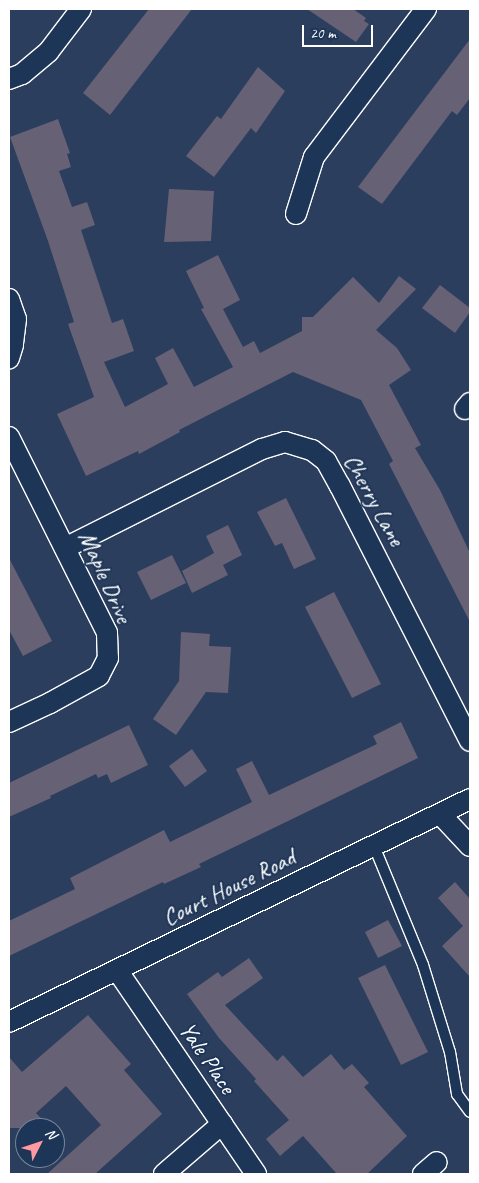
<!DOCTYPE html>
<style>
body{margin:0}
#map{position:relative;width:479px;height:1183px;overflow:hidden;background:#2c3e5d;font-family:Caveat,sans-serif}
div>[style]{position:absolute}
.building>*{inset:0;background:#666174}
.roads{filter:drop-shadow(1px 0 #fff) drop-shadow(-1px 0 #fff) drop-shadow(0 1px #fff) drop-shadow(0 -1px #fff)}
.lane>*{height:10px;margin:-5px;padding:0 5px;transform-origin:5px;border-radius:5px;background:#1d3557}
.street>*{height:20px;margin:-10px;padding:0 10px;transform-origin:10px;border-radius:10px;background:#1d3557}
span{translate:-50% -50%;white-space:nowrap;text-align:center;line-height:1.15;-webkit-text-stroke:4px #1d3557;paint-order:stroke}
.street-label{font-size:24px;color:#fff}
.frame{position:absolute;inset:0;border:10px solid #fff;pointer-events:none}
.north{position:absolute;left:15px;top:1118px;width:50px;height:50px;box-sizing:border-box;background:#1d3557;border:1px solid #77869a;border-radius:50%;rotate:49deg;font-size:14px;font-weight:700;line-height:20px;text-align:center;color:#fff}
.north::after{content:'';display:block;margin:auto;width:18px;height:22px;background:#ff9aa2;clip-path:polygon(50% 0,100% 100%,50% 72%,0 100%)}
.scale{position:absolute;left:302px;top:25px;width:71px;height:22px;box-sizing:border-box;border:2px solid #fff;border-top:0;padding-left:6px;font-size:15px;line-height:18px;white-space:nowrap;color:#fff;-webkit-text-stroke:4px #1d3557;paint-order:stroke}
</style>
<div id="map">
<div class="building">
<div style="clip-path:polygon(149px 9px,192px 9px,110px 115px,83px 93px)"></div>
<div style="clip-path:polygon(307px 9px,353px 9px,366px 18px,364px 21px,369px 24px,356px 42px)"></div>
<div style="clip-path:polygon(470px 39px,470px 98px,457px 115px,452px 111px,382px 204px,358px 187px)"></div>
<div style="clip-path:polygon(258px 67px,285px 91px,256px 133px,251px 128px,214px 177px,186px 156px,217px 116px,221px 119px)"></div>
<div style="clip-path:polygon(58px 119px,70px 153px,67px 154px,71px 167px,59px 171px,72px 207px,87px 202px,95px 225px,81px 230px,112px 323px,123px 319px,134px 351px,104px 362px,125px 407px,168px 384px,155px 358px,173px 348px,194px 387px,233px 367px,201px 309px,204px 308px,186px 271px,218px 255px,240px 300px,223px 309px,243px 347px,254px 341px,260px 353px,302px 331px,302px 317px,313px 317px,353px 277px,379px 303px,399px 276px,416px 289px,376px 330px,397px 348px,411px 370px,389px 385px,421px 445px,415px 448px,440px 490px,470px 553px,470px 622px,389px 464px,393px 461px,361px 400px,293px 372px,179px 430px,180px 432px,139px 454px,138px 451px,86px 476px,57px 414px,94px 397px,68px 324px,74px 322px,48px 241px,10px 137px)"></div>
<div style="clip-path:polygon(169px 189px,214px 191px,211px 241px,164px 242px)"></div>
<div style="clip-path:polygon(440px 285px,470px 308px,470px 312px,455px 333px,422px 308px)"></div>
<div style="clip-path:polygon(286px 498px,316px 559px,294px 569px,282px 543px,275px 546px,257px 512px)"></div>
<div style="clip-path:polygon(228px 525px,242px 555px,223px 565px,228px 575px,192px 593px,182px 571px,214px 553px,206px 536px)"></div>
<div style="clip-path:polygon(172px 555px,186px 583px,151px 600px,137px 572px)"></div>
<div style="clip-path:polygon(9px 558px,52px 641px,23px 656px,9px 630px)"></div>
<div style="clip-path:polygon(334px 592px,381px 684px,352px 698px,305px 607px)"></div>
<div style="clip-path:polygon(181px 632px,210px 634px,209px 646px,231px 647px,228px 693px,206px 692px,176px 735px,153px 719px,179px 681px)"></div>
<div style="clip-path:polygon(401px 722px,418px 758px,199px 864px,201px 867px,164px 884px,163px 882px,9px 956px,9px 921px,75px 889px,70px 878px,164px 830px,170px 842px,252px 802px,236px 769px,252px 761px,269px 795px,377px 744px,373px 736px)"></div>
<div style="clip-path:polygon(129px 725px,148px 765px,111px 783px,107px 774px,98px 778px,96px 774px,50px 796px,51px 798px,9px 817px,9px 783px)"></div>
<div style="clip-path:polygon(192px 749px,207px 771px,185px 787px,169px 766px)"></div>
<div style="clip-path:polygon(455px 882px,470px 899px,470px 977px,442px 946px,463px 926px,438px 898px)"></div>
<div style="clip-path:polygon(388px 920px,402px 946px,378px 958px,365px 932px)"></div>
<div style="clip-path:polygon(249px 958px,263px 978px,225px 1005px,277px 1061px,283px 1055px,303px 1077px,331px 1054px,344px 1070px,352px 1064px,369px 1083px,364px 1087px,407px 1136px,367px 1174px,337px 1174px,303px 1136px,280px 1156px,266px 1139px,289px 1120px,254px 1081px,256px 1079px,219px 1038px,187px 994px,218px 972px,222px 977px)"></div>
<div style="clip-path:polygon(385px 965px,428px 1052px,401px 1065px,358px 978px)"></div>
<div style="clip-path:polygon(88px 1015px,131px 1064px,124px 1070px,162px 1114px,95px 1174px,47px 1174px,101px 1125px,66px 1086px,36px 1113px,50px 1128px,9px 1128px,9px 1057px,22px 1072px)"></div>
</div>
<div class="roads">
<div class="lane">
<div style="left:374px;top:846px;width:129px;rotate:67.6deg"></div>
<div style="left:423px;top:965px;width:91px;rotate:72.8deg"></div>
<div style="left:450px;top:1052px;width:43px;rotate:80.5deg"></div>
<div style="left:457px;top:1094px;width:22px;rotate:54deg"></div>
</div>
<div class="street">
<div style="left:9px;top:79px;width:14px;rotate:-21deg"></div>
<div style="left:22px;top:74px;width:35px;rotate:-40deg"></div>
<div style="left:49px;top:51px;width:53px;rotate:-52.7deg"></div>
<div style="left:296px;top:214px;width:60px;rotate:-72.5deg"></div>
<div style="left:314px;top:157px;width:186px;rotate:-52.9deg"></div>
<div style="left:9px;top:299px;width:21px;rotate:71deg"></div>
<div style="left:16px;top:319px;width:26px;rotate:97deg"></div>
<div style="left:13px;top:345px;width:14px;rotate:107deg"></div>
<div style="left:465px;top:409px;width:8px;rotate:-50deg"></div>
<div style="left:9px;top:437px;width:219px;rotate:63.4deg"></div>
<div style="left:107px;top:633px;width:25px;rotate:88deg"></div>
<div style="left:108px;top:658px;width:20px;rotate:117deg"></div>
<div style="left:99px;top:676px;width:56px;rotate:151.1deg"></div>
<div style="left:50px;top:703px;width:45px;rotate:155.1deg"></div>
<div style="left:65px;top:548px;width:220px;rotate:-26.7deg"></div>
<div style="left:262px;top:449px;width:24px;rotate:-17deg"></div>
<div style="left:285px;top:442px;width:28px;rotate:17deg"></div>
<div style="left:312px;top:450px;width:18px;rotate:38deg"></div>
<div style="left:326px;top:461px;width:29px;rotate:61deg"></div>
<div style="left:340px;top:486px;width:286px;rotate:63deg"></div>
<div style="left:440px;top:814px;width:44px;rotate:46.8deg"></div>
<div style="left:117px;top:970px;width:247px;rotate:55.7deg"></div>
<div style="left:9px;top:1022px;width:512px;rotate:-25.81deg"></div>
<div style="left:164px;top:1174px;width:77px;rotate:-40.8deg"></div>
<div style="left:423px;top:1174px;width:18px;rotate:-41deg"></div>
</div>
</div>
<div class="street-label">
<span style="left:374px;top:500px;rotate:61deg">Cherry Lane</span>
<span style="left:105px;top:577px;rotate:66deg">Maple Drive</span>
<span style="left:229px;top:888px;rotate:-26deg">Court House Road</span>
<span style="left:207px;top:1058px;rotate:56deg">Yale Place</span>
</div>
<div class="frame"></div>
<div class="north">N</div>
<div class="scale">20 m</div>
</div>
